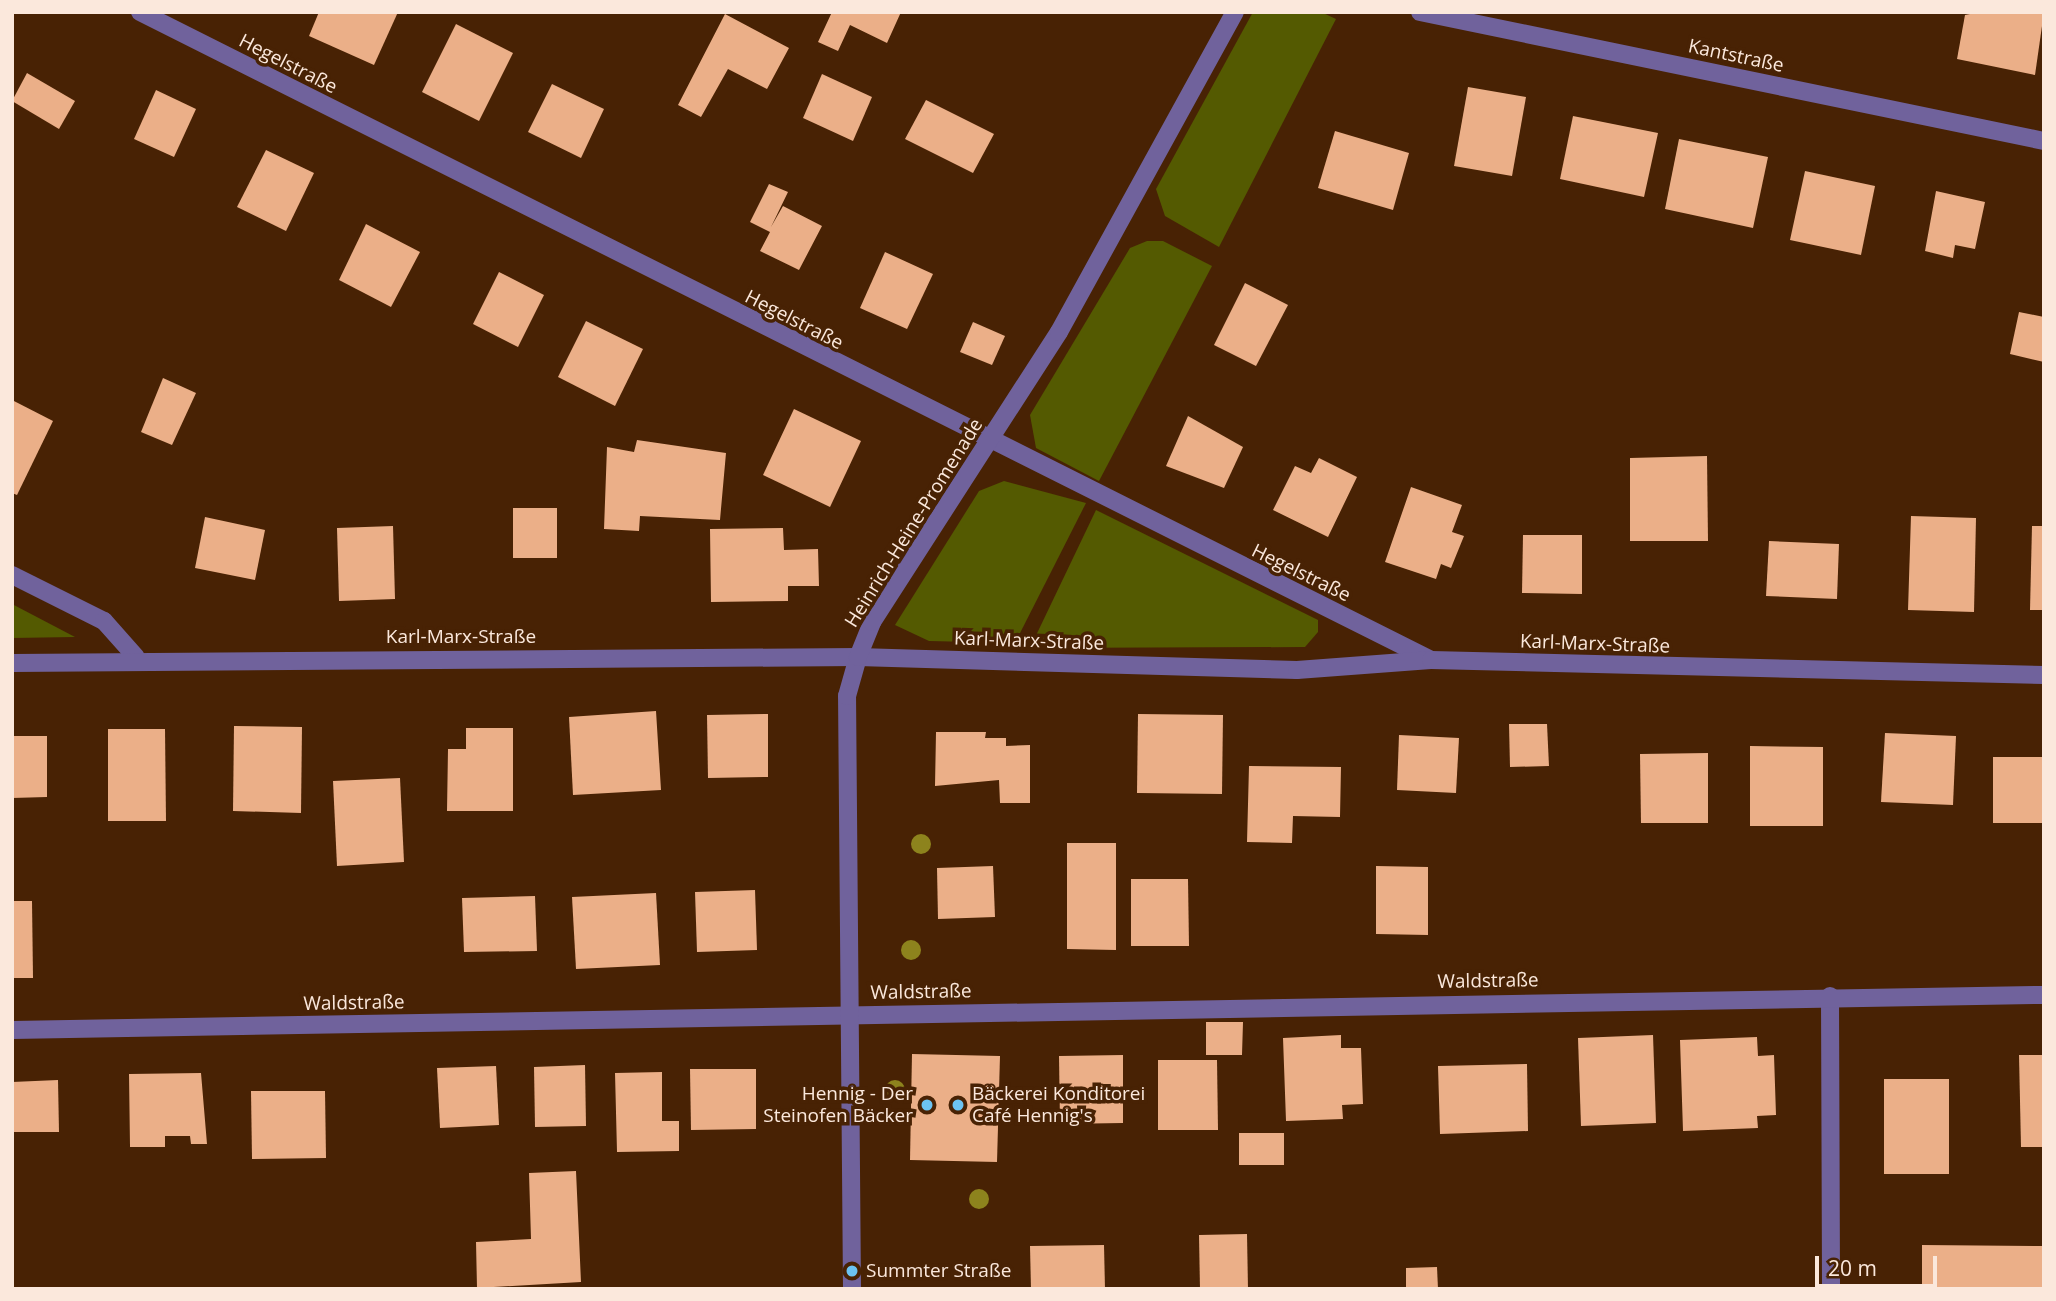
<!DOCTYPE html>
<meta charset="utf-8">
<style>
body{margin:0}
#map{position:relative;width:2056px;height:1301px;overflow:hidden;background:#482204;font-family:"Open Sans",sans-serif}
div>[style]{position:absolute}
.green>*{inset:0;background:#545a01}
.building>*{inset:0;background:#ebaf88}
.minor>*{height:18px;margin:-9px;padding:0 9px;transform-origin:9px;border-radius:9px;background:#70629c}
.trees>*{width:20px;height:20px;margin:-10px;border-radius:50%;background:#8d831d}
.dots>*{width:19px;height:19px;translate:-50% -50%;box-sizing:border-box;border:4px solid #482204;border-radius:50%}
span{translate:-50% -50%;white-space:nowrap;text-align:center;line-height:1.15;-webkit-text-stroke:7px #482204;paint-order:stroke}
.street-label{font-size:19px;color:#fbe8dc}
.poi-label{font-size:19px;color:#fbe8dc}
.right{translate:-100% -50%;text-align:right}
.left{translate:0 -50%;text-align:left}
.frame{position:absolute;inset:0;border:14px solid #fbe8dc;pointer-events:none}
.scale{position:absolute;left:1815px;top:1256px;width:122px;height:32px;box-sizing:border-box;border:4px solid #fbe8dc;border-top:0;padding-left:9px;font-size:21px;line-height:24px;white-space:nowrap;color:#fbe8dc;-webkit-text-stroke:5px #482204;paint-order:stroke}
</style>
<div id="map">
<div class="green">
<div style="clip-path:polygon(1253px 12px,1321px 12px,1336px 19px,1219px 247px,1165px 216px,1156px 189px)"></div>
<div style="clip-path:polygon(1147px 241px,1163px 241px,1212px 266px,1099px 481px,1036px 448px,1030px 415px,1130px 248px)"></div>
<div style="clip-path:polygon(1004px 481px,1086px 503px,1015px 643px,929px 641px,895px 625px,979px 491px)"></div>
<div style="clip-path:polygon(1096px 510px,1318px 620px,1318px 632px,1305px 647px,1030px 648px)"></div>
<div style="clip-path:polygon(12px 604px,75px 637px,12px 638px)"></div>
</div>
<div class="building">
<div style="clip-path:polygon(319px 12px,398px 12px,374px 65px,309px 36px)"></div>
<div style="clip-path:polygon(832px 12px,901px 12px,887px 43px,850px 25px,838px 51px,818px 42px)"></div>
<div style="clip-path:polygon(1980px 12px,2044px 12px,2035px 75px,1957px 59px,1965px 15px)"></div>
<div style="clip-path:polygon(725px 14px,789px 48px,767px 89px,728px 69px,701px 117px,678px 105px)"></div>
<div style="clip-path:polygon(456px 24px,513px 53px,479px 121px,422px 92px)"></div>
<div style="clip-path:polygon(27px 73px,75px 101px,59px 129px,12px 101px)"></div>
<div style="clip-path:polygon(822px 74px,872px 97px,853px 141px,803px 118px)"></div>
<div style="clip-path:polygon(552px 84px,604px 109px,581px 158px,528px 132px)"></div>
<div style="clip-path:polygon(1468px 87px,1526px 97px,1512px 176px,1454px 166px)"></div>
<div style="clip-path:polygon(156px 90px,196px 109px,174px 157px,134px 139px)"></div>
<div style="clip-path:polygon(926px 100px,994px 134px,973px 173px,905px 139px)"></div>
<div style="clip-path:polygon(1573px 116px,1658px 133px,1644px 197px,1560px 179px)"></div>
<div style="clip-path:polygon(1335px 131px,1409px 153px,1393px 210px,1318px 188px)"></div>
<div style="clip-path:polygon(1679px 139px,1768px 157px,1753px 228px,1665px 209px)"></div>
<div style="clip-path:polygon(266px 150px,314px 173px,286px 231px,237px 207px)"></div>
<div style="clip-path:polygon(1805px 171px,1875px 186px,1861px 255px,1790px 240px)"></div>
<div style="clip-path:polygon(769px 184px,788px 192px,771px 227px,783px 206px,822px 226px,799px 270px,760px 251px,770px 232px,750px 222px)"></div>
<div style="clip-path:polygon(1936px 191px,1985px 202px,1975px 249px,1955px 245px,1953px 258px,1925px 251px)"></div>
<div style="clip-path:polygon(366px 224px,420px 252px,391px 307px,339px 280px)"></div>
<div style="clip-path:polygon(885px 252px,933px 274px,907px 329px,860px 308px)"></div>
<div style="clip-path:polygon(499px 272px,544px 295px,518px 347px,473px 324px)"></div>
<div style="clip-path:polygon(1245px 283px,1288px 305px,1256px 366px,1214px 345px)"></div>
<div style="clip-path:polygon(2019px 312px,2044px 317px,2044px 362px,2010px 354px)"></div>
<div style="clip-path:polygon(586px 321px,643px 349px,615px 406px,558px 377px)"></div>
<div style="clip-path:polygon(973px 322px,1005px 336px,992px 365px,960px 352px)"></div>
<div style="clip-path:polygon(163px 378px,196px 393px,172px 445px,141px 432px)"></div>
<div style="clip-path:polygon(12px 400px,53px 421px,17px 495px,12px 493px)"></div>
<div style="clip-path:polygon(794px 409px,861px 441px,830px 507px,763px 475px)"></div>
<div style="clip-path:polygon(1188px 416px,1243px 447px,1224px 488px,1166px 466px)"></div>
<div style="clip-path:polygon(637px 440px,726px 453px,720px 520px,640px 516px,639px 531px,604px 529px,607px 447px,634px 452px)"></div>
<div style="clip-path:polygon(1707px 456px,1708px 541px,1630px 541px,1630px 458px)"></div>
<div style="clip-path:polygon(1319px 458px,1357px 477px,1328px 537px,1273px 510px,1295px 466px,1311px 473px)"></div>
<div style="clip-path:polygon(1411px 487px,1462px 505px,1452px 532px,1464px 536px,1451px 568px,1441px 564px,1436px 579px,1385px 562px)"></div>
<div style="clip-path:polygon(513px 508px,557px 508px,557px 558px,513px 558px)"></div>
<div style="clip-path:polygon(1911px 516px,1976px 518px,1974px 612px,1908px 610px)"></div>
<div style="clip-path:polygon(205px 517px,265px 530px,255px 580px,195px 568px)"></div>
<div style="clip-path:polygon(393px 526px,395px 599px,339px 601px,337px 528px)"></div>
<div style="clip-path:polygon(2032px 526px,2044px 526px,2044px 610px,2030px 610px)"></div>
<div style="clip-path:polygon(783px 528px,784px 550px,818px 549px,819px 586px,788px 586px,788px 601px,711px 602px,710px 529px)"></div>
<div style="clip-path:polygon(1523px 535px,1582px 535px,1582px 594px,1522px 593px)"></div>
<div style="clip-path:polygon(1769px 541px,1839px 544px,1837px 599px,1766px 596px)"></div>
<div style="clip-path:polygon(656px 711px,661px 790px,573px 795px,569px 717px)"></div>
<div style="clip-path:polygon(768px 714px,768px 777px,708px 778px,707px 715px)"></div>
<div style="clip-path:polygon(1138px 714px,1223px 715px,1222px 794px,1137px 793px)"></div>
<div style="clip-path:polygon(1509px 724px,1547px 724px,1549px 766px,1510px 767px)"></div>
<div style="clip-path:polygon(234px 726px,302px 727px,301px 813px,233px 811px)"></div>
<div style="clip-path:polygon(466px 728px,513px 728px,513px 811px,447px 811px,448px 749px,466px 749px)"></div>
<div style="clip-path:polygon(108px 729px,165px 729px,166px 821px,108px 821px)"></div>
<div style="clip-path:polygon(936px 732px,986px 732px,985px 738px,1006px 738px,1006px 746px,1030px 745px,1030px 803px,1000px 803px,999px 780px,935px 786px)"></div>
<div style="clip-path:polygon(1885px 733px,1956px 736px,1953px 805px,1881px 802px)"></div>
<div style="clip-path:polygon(1399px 735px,1459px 738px,1456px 793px,1397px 790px)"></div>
<div style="clip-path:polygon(12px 736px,47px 736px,47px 797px,12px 798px)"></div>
<div style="clip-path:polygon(1750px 746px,1823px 747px,1823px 826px,1750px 826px)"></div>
<div style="clip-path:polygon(1708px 753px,1708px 823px,1641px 823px,1640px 754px)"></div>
<div style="clip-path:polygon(1993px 757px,2044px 757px,2044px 823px,1993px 823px)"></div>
<div style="clip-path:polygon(1249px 766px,1341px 767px,1340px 817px,1293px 816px,1292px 843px,1247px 842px)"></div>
<div style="clip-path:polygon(400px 778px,404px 862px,337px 866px,333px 781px)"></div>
<div style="clip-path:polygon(1067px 843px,1116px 843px,1116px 950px,1067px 949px)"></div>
<div style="clip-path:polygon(993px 866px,995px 917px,938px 919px,937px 868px)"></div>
<div style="clip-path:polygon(1376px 866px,1428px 867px,1428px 935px,1376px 934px)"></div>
<div style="clip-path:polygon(1131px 879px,1188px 879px,1189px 946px,1131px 946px)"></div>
<div style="clip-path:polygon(755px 890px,757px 950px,697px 952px,695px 892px)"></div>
<div style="clip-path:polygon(656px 893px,660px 965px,576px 969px,572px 897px)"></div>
<div style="clip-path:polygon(535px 896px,537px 951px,464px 952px,462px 898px)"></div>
<div style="clip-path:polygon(12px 901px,32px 901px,33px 978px,12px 978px)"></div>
<div style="clip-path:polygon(1206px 1022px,1243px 1022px,1242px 1055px,1206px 1055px)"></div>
<div style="clip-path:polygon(1341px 1035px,1341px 1048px,1361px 1048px,1363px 1104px,1342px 1105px,1343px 1119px,1286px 1121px,1283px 1038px)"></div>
<div style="clip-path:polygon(1653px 1035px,1656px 1123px,1581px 1126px,1578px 1038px)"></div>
<div style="clip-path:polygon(1757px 1037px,1758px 1056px,1774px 1055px,1776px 1115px,1757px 1116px,1758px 1128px,1683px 1131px,1680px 1040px)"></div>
<div style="clip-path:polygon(912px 1054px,1000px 1056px,997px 1162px,910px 1160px)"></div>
<div style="clip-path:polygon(1123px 1055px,1123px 1123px,1060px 1124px,1059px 1056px)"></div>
<div style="clip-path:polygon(2019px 1055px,2044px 1055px,2044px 1147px,2021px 1147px)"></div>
<div style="clip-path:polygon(1158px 1060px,1217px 1060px,1218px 1130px,1158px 1130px)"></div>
<div style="clip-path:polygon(1527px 1064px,1528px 1131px,1440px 1134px,1438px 1066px)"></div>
<div style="clip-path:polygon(585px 1065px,586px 1126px,535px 1127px,534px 1067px)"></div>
<div style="clip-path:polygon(496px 1066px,499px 1125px,440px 1128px,437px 1068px)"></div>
<div style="clip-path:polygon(690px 1069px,756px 1069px,756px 1129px,691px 1130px)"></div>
<div style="clip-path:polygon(662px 1072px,662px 1121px,679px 1121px,679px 1151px,617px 1152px,615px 1073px)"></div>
<div style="clip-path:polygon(201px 1073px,207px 1144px,191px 1144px,190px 1136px,165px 1136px,165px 1147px,130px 1147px,129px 1074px)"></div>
<div style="clip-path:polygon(1884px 1079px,1949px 1079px,1949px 1174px,1884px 1174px)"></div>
<div style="clip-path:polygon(58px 1080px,59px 1132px,12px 1132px,12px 1082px)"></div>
<div style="clip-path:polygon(251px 1091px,325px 1091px,326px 1158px,252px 1159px)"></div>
<div style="clip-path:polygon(1239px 1133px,1284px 1133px,1284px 1165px,1239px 1165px)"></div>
<div style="clip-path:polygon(576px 1171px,581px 1282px,477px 1288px,476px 1242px,531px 1239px,529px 1173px)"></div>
<div style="clip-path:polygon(1247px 1234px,1248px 1289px,1200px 1289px,1199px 1235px)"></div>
<div style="clip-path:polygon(1104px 1245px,1105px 1289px,1031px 1289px,1030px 1246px)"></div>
<div style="clip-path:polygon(1922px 1245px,2044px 1246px,2044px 1289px,1922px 1289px)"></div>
<div style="clip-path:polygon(1437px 1267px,1438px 1289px,1406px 1289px,1406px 1268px)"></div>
</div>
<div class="minor">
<div style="left:140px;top:12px;width:1442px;rotate:26.65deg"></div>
<div style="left:1420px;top:12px;width:637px;rotate:11.68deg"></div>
<div style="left:12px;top:575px;width:103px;rotate:26.6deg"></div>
<div style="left:104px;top:621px;width:48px;rotate:48.4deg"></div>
<div style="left:12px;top:663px;width:846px;rotate:-0.41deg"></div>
<div style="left:858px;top:657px;width:439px;rotate:1.7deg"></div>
<div style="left:1297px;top:670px;width:134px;rotate:-4.3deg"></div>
<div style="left:1431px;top:660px;width:613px;rotate:1.4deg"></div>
<div style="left:1830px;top:996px;width:293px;rotate:89.8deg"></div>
<div style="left:12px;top:1030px;width:2032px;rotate:-0.99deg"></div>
<div style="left:852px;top:1289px;width:593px;rotate:-90.48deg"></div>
<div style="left:847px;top:696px;width:41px;rotate:-74.2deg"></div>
<div style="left:858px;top:657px;width:38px;rotate:-68deg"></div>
<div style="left:872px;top:622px;width:345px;rotate:-57.2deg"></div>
<div style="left:1059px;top:332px;width:365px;rotate:-61.2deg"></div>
</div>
<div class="trees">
<div style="left:921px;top:844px"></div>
<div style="left:911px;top:950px"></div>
<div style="left:895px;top:1090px"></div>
<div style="left:979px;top:1199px"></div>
</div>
<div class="dots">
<div style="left:927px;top:1105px;background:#6cc3f2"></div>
<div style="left:958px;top:1105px;background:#6cc3f2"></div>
<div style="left:852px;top:1271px;background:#6cc3f2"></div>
</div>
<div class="street-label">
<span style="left:1736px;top:56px;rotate:12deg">Kantstraße</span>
<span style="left:288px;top:64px;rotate:27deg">Hegelstraße</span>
<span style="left:794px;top:320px;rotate:27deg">Hegelstraße</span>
<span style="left:914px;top:523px;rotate:-58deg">Heinrich-Heine-Promenade</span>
<span style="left:1301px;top:573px;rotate:26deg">Hegelstraße</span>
<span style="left:461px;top:637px">Karl-Marx-Straße</span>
<span style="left:1029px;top:641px;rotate:2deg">Karl-Marx-Straße</span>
<span style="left:1595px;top:644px;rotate:2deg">Karl-Marx-Straße</span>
<span style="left:1488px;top:981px;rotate:-1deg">Waldstraße</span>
<span style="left:921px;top:992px;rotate:-1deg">Waldstraße</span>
<span style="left:354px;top:1003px;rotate:-1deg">Waldstraße</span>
</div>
<div class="poi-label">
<span class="right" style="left:913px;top:1105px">Hennig - Der<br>Steinofen Bäcker</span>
<span class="left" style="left:972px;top:1105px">Bäckerei Konditorei<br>Café Hennig's</span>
<span class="left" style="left:866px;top:1271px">Summter Straße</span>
</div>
<div class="frame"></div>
<div class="scale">20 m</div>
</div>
